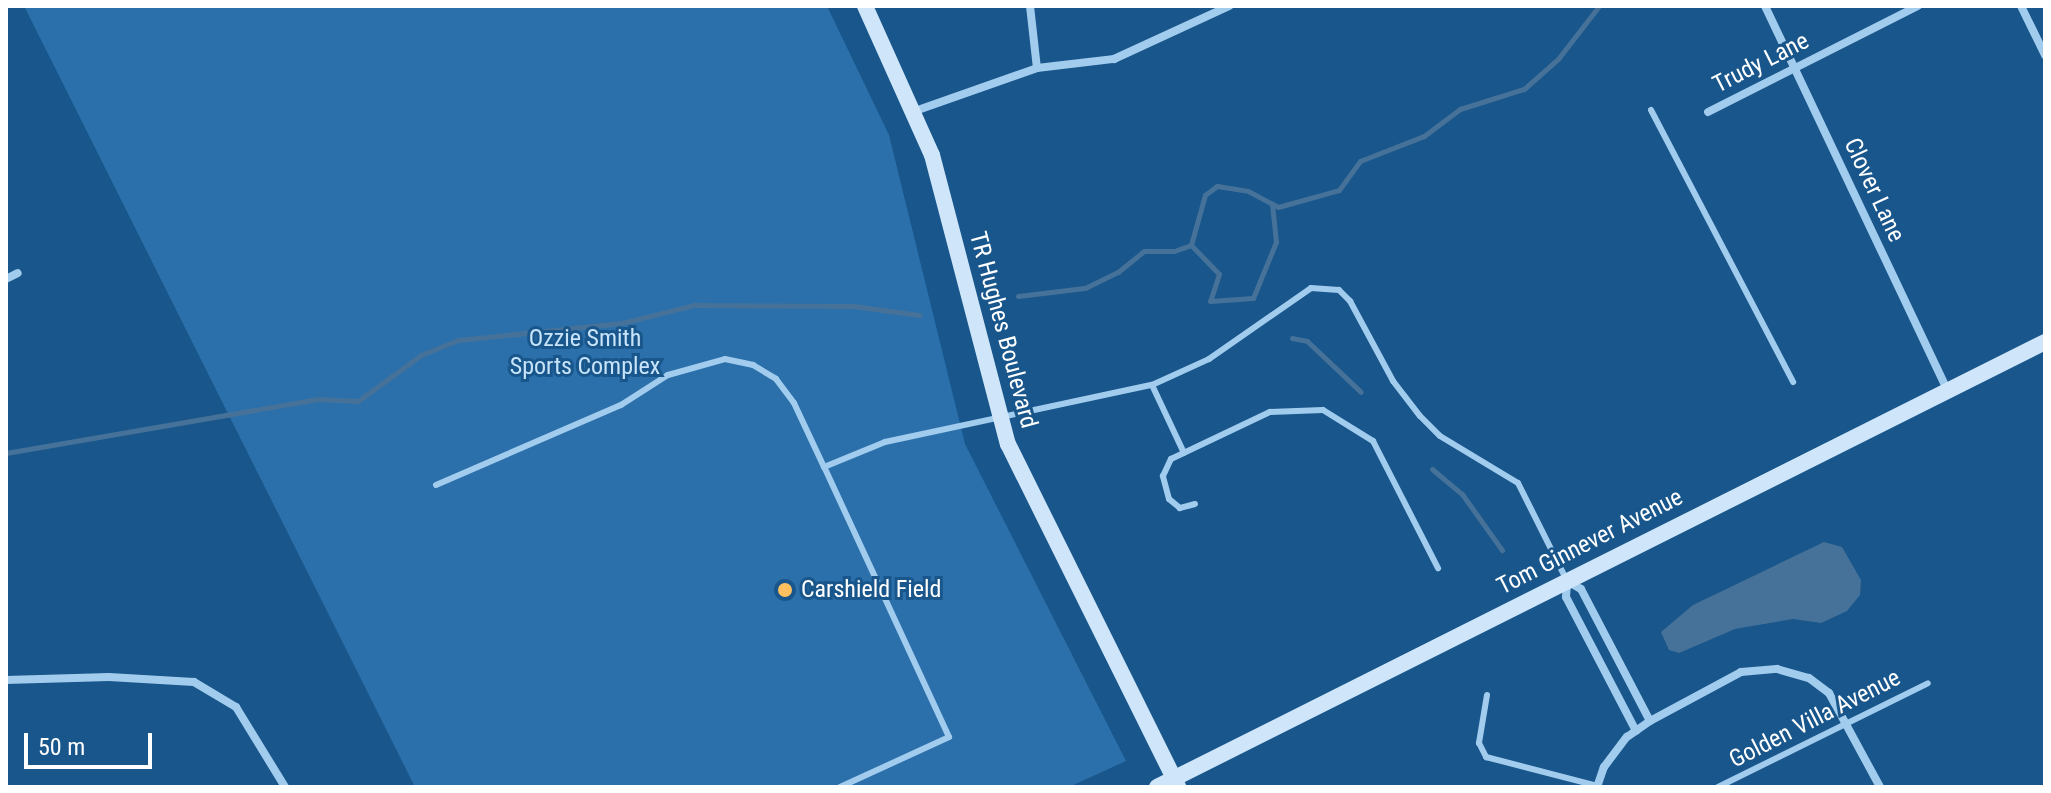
<!DOCTYPE html>
<style>
body{margin:0}
#map{position:relative;width:2051px;height:793px;overflow:hidden;background:#18568b;font-family:"Roboto Condensed",sans-serif}
div>[style]{position:absolute}
.green>*{inset:0;background:#2b70aa}
.water>*{inset:0;background:#467299}
.stream>*{height:5px;margin:-2.5px;padding:0 2.5px;transform-origin:2.5px;border-radius:2.5px;background:#467299}
.lane>*{height:6px;margin:-3px;padding:0 3px;transform-origin:3px;border-radius:3px;background:#a2ccee}
.street>*{height:8px;margin:-4px;padding:0 4px;transform-origin:4px;border-radius:4px;background:#a2ccee}
.secondary>*{height:16px;margin:-8px;padding:0 8px;transform-origin:8px;border-radius:8px;background:#cfe6fa}
.dots>*{width:22px;height:22px;translate:-50% -50%;box-sizing:border-box;border:4px solid #18568b;border-radius:50%}
span{translate:-50% -50%;white-space:nowrap;text-align:center;line-height:1.15;-webkit-text-stroke:6px #18568b;paint-order:stroke}
.street-label{font-size:24px;color:#fff}
.park-label{font-size:24px;color:#c8e4fa}
.poi-label{font-size:24px;color:#fff}
.left{translate:0 -50%;text-align:left}
.frame{position:absolute;inset:0;border:8px solid #fff;pointer-events:none}
.scale{position:absolute;left:24px;top:733px;width:128px;height:36px;box-sizing:border-box;border:4px solid #fff;border-top:0;padding-left:10px;font-size:24px;line-height:28px;white-space:nowrap;color:#fff;-webkit-text-stroke:6px #18568b;paint-order:stroke}
</style>
<div id="map">
<div class="green">
<div style="clip-path:polygon(24px 6px,827px 6px,889px 135px,965px 444px,1126px 761px,1069px 787px,415px 787px)"></div>
</div>
<div class="water">
<div style="clip-path:polygon(1824px 542px,1842px 547px,1861px 580px,1860px 595px,1847px 611px,1821px 623px,1793px 619px,1735px 629px,1679px 653px,1669px 650px,1661px 632px,1693px 605px)"></div>
</div>
<div class="stream">
<div style="left:1191px;top:245px;width:40px;rotate:46deg"></div>
<div style="left:1219px;top:274px;width:28px;rotate:108deg"></div>
<div style="left:1210px;top:301px;width:43px;rotate:-4deg"></div>
<div style="left:1253px;top:298px;width:61px;rotate:-67.7deg"></div>
<div style="left:1276px;top:242px;width:37px;rotate:-96deg"></div>
<div style="left:1018px;top:296px;width:67px;rotate:-6.8deg"></div>
<div style="left:1085px;top:288px;width:37px;rotate:-26deg"></div>
<div style="left:1118px;top:272px;width:33px;rotate:-39deg"></div>
<div style="left:1144px;top:251px;width:30px"></div>
<div style="left:1174px;top:251px;width:18px;rotate:-19deg"></div>
<div style="left:1191px;top:245px;width:52px;rotate:-74.4deg"></div>
<div style="left:1205px;top:195px;width:15px;rotate:-37deg"></div>
<div style="left:1217px;top:186px;width:31px;rotate:9deg"></div>
<div style="left:1248px;top:191px;width:34px;rotate:28deg"></div>
<div style="left:1278px;top:207px;width:63px;rotate:-15.6deg"></div>
<div style="left:1339px;top:190px;width:36px;rotate:-54deg"></div>
<div style="left:1360px;top:161px;width:69px;rotate:-21.3deg"></div>
<div style="left:1424px;top:136px;width:45px;rotate:-36.9deg"></div>
<div style="left:1460px;top:109px;width:67px;rotate:-17.4deg"></div>
<div style="left:1524px;top:89px;width:45px;rotate:-41.4deg"></div>
<div style="left:1558px;top:59px;width:67px;rotate:-52.3deg"></div>
<div style="left:1292px;top:338px;width:15px;rotate:11deg"></div>
<div style="left:1307px;top:341px;width:74px;rotate:43.4deg"></div>
<div style="left:6px;top:453px;width:317px;rotate:-9.8deg"></div>
<div style="left:318px;top:399px;width:40px;rotate:2.9deg"></div>
<div style="left:358px;top:401px;width:78px;rotate:-36.1deg"></div>
<div style="left:421px;top:355px;width:40px;rotate:-22deg"></div>
<div style="left:458px;top:340px;width:165px;rotate:-5.9deg"></div>
<div style="left:622px;top:323px;width:74px;rotate:-14deg"></div>
<div style="left:694px;top:305px;width:159px;rotate:0.4deg"></div>
<div style="left:853px;top:306px;width:67px;rotate:7.8deg"></div>
<div style="left:1432px;top:469px;width:39px;rotate:40deg"></div>
<div style="left:1462px;top:494px;width:69px;rotate:54.5deg"></div>
</div>
<div class="lane">
<div style="left:1651px;top:110px;width:307px;rotate:62.4deg"></div>
<div style="left:1152px;top:385px;width:75px;rotate:64.8deg"></div>
<div style="left:436px;top:485px;width:202px;rotate:-23.4deg"></div>
<div style="left:621px;top:405px;width:56px;rotate:-32.6deg"></div>
<div style="left:668px;top:375px;width:59px;rotate:-15.7deg"></div>
<div style="left:725px;top:359px;width:29px;rotate:12deg"></div>
<div style="left:753px;top:365px;width:27px;rotate:31deg"></div>
<div style="left:776px;top:379px;width:30px;rotate:53deg"></div>
<div style="left:794px;top:403px;width:71px;rotate:64.9deg"></div>
<div style="left:1195px;top:504px;width:16px;rotate:165deg"></div>
<div style="left:1180px;top:508px;width:14px;rotate:-141deg"></div>
<div style="left:1169px;top:499px;width:24px;rotate:-105deg"></div>
<div style="left:1163px;top:476px;width:19px;rotate:-65deg"></div>
<div style="left:1171px;top:459px;width:110px;rotate:-25.4deg"></div>
<div style="left:1270px;top:412px;width:53px;rotate:-2.2deg"></div>
<div style="left:1323px;top:410px;width:59px;rotate:31.8deg"></div>
<div style="left:1373px;top:441px;width:143px;rotate:62.9deg"></div>
<div style="left:1487px;top:695px;width:49px;rotate:99.5deg"></div>
<div style="left:1479px;top:743px;width:16px;rotate:63deg"></div>
<div style="left:1486px;top:757px;width:116px;rotate:14.5deg"></div>
<div style="left:840px;top:787px;width:120px;rotate:-24.6deg"></div>
<div style="left:949px;top:737px;width:298px;rotate:-114.8deg"></div>
<div style="left:824px;top:467px;width:66px;rotate:-22.3deg"></div>
<div style="left:885px;top:442px;width:273px;rotate:-12.1deg"></div>
<div style="left:1152px;top:385px;width:63px;rotate:-24.5deg"></div>
<div style="left:1209px;top:359px;width:124px;rotate:-34.8deg"></div>
<div style="left:1311px;top:288px;width:28px;rotate:4deg"></div>
<div style="left:1339px;top:290px;width:16px;rotate:45deg"></div>
<div style="left:1350px;top:301px;width:91px;rotate:61.7deg"></div>
<div style="left:1393px;top:381px;width:44px;rotate:52.4deg"></div>
<div style="left:1420px;top:416px;width:28px;rotate:45deg"></div>
<div style="left:1440px;top:436px;width:91px;rotate:31.1deg"></div>
<div style="left:1518px;top:483px;width:110px;rotate:63.4deg"></div>
<div style="left:1718px;top:787px;width:234px;rotate:-26.3deg"></div>
</div>
<div class="street">
<div style="left:1030px;top:6px;width:62px;rotate:83.6deg"></div>
<div style="left:1765px;top:6px;width:425px;rotate:64.6deg"></div>
<div style="left:2021px;top:6px;width:55px;rotate:63.9deg"></div>
<div style="left:915px;top:111px;width:129px;rotate:-19.4deg"></div>
<div style="left:1037px;top:68px;width:78px;rotate:-6.7deg"></div>
<div style="left:1114px;top:59px;width:127px;rotate:-24.7deg"></div>
<div style="left:1708px;top:112px;width:235px;rotate:-26.8deg"></div>
<div style="left:6px;top:279px;width:13px;rotate:-27deg"></div>
<div style="left:6px;top:680px;width:103px;rotate:-1.7deg"></div>
<div style="left:109px;top:677px;width:85px;rotate:3.4deg"></div>
<div style="left:194px;top:682px;width:49px;rotate:30.8deg"></div>
<div style="left:236px;top:707px;width:94px;rotate:58.5deg"></div>
<div style="left:1636px;top:731px;width:151px;rotate:-117.6deg"></div>
<div style="left:1566px;top:597px;width:16px;rotate:-86deg"></div>
<div style="left:1567px;top:581px;width:16px;rotate:30deg"></div>
<div style="left:1581px;top:589px;width:149px;rotate:62.4deg"></div>
<div style="left:1597px;top:787px;width:21px;rotate:-71deg"></div>
<div style="left:1604px;top:767px;width:38px;rotate:-53deg"></div>
<div style="left:1627px;top:737px;width:28px;rotate:-35deg"></div>
<div style="left:1650px;top:721px;width:103px;rotate:-28.3deg"></div>
<div style="left:1741px;top:672px;width:36px;rotate:-5deg"></div>
<div style="left:1777px;top:669px;width:33px;rotate:16deg"></div>
<div style="left:1809px;top:678px;width:25px;rotate:37deg"></div>
<div style="left:1829px;top:693px;width:107px;rotate:61.5deg"></div>
</div>
<div class="secondary">
<div style="left:865px;top:6px;width:163px;rotate:65.8deg"></div>
<div style="left:932px;top:155px;width:299px;rotate:75.3deg"></div>
<div style="left:1008px;top:444px;width:383px;rotate:63.6deg"></div>
<div style="left:1157px;top:787px;width:993px;rotate:-26.62deg"></div>
</div>
<div class="dots">
<div style="left:785px;top:590px;background:#ffc15f"></div>
</div>
<div class="street-label">
<span style="left:1761px;top:63px;rotate:-27deg">Trudy Lane</span>
<span style="left:1874px;top:190px;rotate:65deg">Clover Lane</span>
<span style="left:1003px;top:330px;rotate:75deg">TR Hughes Boulevard</span>
<span style="left:1590px;top:542px;rotate:-27deg">Tom Ginnever Avenue</span>
<span style="left:1815px;top:719px;rotate:-27deg">Golden Villa Avenue</span>
</div>
<div class="park-label">
<span style="left:585px;top:353px">Ozzie Smith<br>Sports Complex</span>
</div>
<div class="poi-label">
<span class="left" style="left:801px;top:590px">Carshield Field</span>
</div>
<div class="frame"></div>
<div class="scale">50 m</div>
</div>
